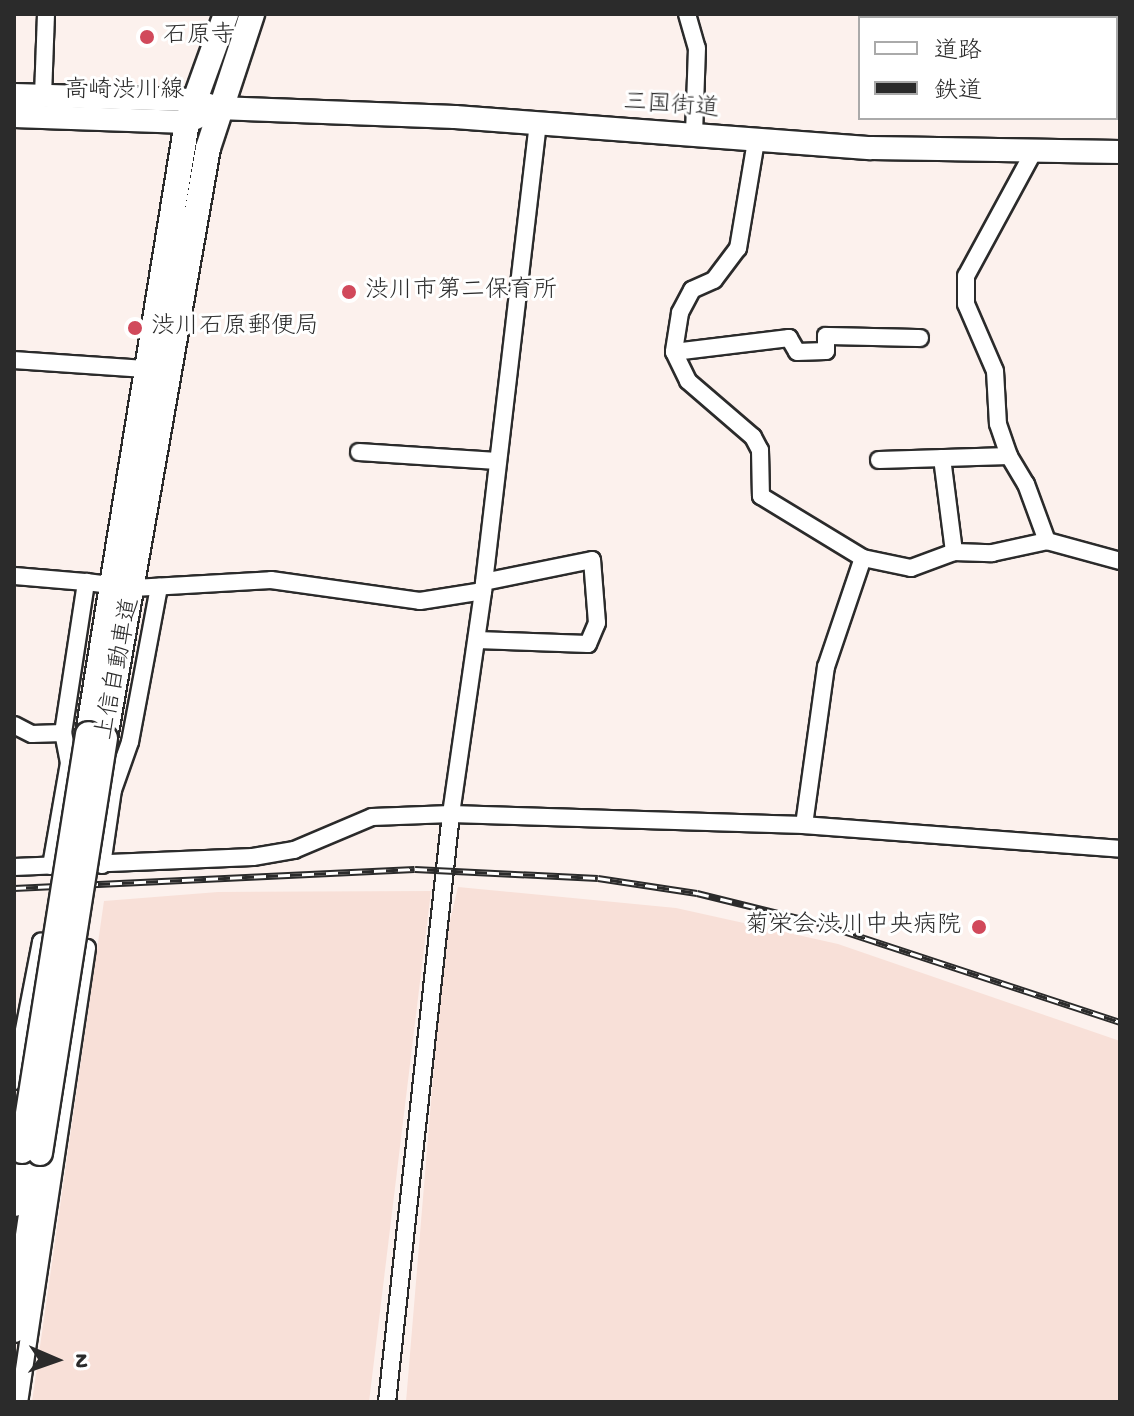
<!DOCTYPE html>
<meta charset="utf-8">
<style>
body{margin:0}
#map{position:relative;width:1134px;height:1416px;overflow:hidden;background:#fcf1ed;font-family:"Gochi Hand","Klee One",sans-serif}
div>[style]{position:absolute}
.built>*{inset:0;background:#f8e0d8}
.roads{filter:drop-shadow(2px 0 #2b2b2b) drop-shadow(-2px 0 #2b2b2b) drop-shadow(0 2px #2b2b2b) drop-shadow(0 -2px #2b2b2b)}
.minor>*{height:16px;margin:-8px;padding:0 8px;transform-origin:8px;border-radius:8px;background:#fff}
.major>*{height:22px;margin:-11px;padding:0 11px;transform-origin:11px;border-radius:11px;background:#fff}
.highway>*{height:24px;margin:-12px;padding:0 12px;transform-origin:12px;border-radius:12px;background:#fff}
.rail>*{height:7px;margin-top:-3.5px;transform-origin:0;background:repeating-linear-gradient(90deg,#fff 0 12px,#2b2b2b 0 24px);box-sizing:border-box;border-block:2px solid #2b2b2b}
.bridges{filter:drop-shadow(2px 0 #2b2b2b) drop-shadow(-2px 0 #2b2b2b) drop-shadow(0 2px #2b2b2b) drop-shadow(0 -2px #2b2b2b)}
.highway-bridge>*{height:24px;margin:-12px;padding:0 12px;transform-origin:12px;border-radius:12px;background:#fff}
.dots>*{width:22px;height:22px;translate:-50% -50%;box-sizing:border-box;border:4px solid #fff;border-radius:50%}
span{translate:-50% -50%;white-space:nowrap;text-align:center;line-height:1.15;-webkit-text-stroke:6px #fff;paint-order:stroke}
.poi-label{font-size:24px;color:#2b2b2b}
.left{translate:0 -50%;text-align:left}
.right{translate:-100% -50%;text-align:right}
.street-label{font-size:24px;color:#2b2b2b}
.frame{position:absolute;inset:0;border:16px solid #2b2b2b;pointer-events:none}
.legend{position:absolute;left:858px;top:16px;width:260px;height:104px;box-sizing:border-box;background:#fff;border:2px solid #aaa;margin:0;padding:10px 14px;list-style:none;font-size:24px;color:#2b2b2b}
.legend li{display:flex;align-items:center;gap:16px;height:40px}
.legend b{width:40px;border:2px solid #aaa}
.north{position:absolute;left:16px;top:1320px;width:80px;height:80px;-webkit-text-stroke:6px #fff;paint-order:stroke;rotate:92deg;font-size:22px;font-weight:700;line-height:32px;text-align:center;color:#2b2b2b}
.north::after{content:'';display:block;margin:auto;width:28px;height:36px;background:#2b2b2b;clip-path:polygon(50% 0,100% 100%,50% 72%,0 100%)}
</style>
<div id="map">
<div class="built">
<div style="clip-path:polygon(458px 887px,676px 908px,838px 944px,1120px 1041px,1120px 1402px,406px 1402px,444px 946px)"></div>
<div style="clip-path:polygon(431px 891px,369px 1402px,32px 1402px,104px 901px,218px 892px)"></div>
</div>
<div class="roads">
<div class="minor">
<div style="left:687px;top:14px;width:35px;rotate:74deg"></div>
<div style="left:697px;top:48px;width:86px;rotate:92deg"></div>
<div style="left:43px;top:96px;width:82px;rotate:-87.9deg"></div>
<div style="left:756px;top:141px;width:109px;rotate:99.5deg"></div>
<div style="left:738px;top:248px;width:40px;rotate:127deg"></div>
<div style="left:714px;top:280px;width:24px;rotate:156deg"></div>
<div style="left:692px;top:290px;width:26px;rotate:118deg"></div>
<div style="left:680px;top:313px;width:39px;rotate:99deg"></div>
<div style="left:674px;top:352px;width:32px;rotate:64deg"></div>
<div style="left:688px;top:381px;width:86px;rotate:40.7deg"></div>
<div style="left:753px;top:437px;width:15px;rotate:62deg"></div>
<div style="left:760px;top:450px;width:46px;rotate:88.8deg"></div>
<div style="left:761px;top:496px;width:119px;rotate:31.3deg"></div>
<div style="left:863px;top:558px;width:49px;rotate:11.8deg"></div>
<div style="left:911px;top:568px;width:46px;rotate:-20.4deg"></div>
<div style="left:954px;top:552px;width:38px;rotate:2deg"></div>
<div style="left:992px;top:553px;width:56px;rotate:-12.3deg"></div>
<div style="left:1047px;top:541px;width:76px;rotate:15.3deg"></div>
<div style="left:1034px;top:151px;width:142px;rotate:118.5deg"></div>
<div style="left:966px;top:276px;width:28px;rotate:90deg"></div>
<div style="left:966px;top:304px;width:73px;rotate:66.6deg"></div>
<div style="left:995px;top:371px;width:53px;rotate:86.8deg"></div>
<div style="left:998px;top:424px;width:34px;rotate:71deg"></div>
<div style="left:1009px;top:456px;width:33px;rotate:59deg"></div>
<div style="left:1026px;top:484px;width:61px;rotate:69.8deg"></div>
<div style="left:674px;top:352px;width:116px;rotate:-6.9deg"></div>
<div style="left:789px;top:338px;width:16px;rotate:60deg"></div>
<div style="left:797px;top:352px;width:29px;rotate:-2deg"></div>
<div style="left:826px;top:351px;width:15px;rotate:-90deg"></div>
<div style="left:826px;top:336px;width:94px;rotate:1.2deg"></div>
<div style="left:14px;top:360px;width:131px;rotate:3.9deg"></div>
<div style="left:359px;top:452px;width:138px;rotate:3.7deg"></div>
<div style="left:942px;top:458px;width:95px;rotate:82.7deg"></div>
<div style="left:879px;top:460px;width:130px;rotate:-1.8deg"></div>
<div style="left:14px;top:576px;width:72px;rotate:4.8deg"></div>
<div style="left:477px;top:640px;width:111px;rotate:2.1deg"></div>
<div style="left:588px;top:644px;width:23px;rotate:-67deg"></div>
<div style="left:597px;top:623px;width:63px;rotate:-94.5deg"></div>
<div style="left:592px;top:560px;width:110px;rotate:168.5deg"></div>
<div style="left:14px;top:725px;width:20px;rotate:27deg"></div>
<div style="left:32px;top:734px;width:31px;rotate:-2deg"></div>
<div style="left:804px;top:825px;width:160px;rotate:-82.1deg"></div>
<div style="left:826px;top:667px;width:115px;rotate:-71.3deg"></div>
<div style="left:102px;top:865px;width:76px;rotate:-81.7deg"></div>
<div style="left:113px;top:790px;width:51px;rotate:-70.5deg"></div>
<div style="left:130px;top:742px;width:158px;rotate:-79.4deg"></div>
<div style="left:51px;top:866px;width:105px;rotate:-80.1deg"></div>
<div style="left:69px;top:763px;width:31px;rotate:-101deg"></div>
<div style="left:63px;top:733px;width:153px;rotate:-81.3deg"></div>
<div style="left:86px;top:582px;width:48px;rotate:7.1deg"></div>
<div style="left:134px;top:588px;width:137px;rotate:-3.3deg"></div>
<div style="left:271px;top:580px;width:150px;rotate:8deg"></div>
<div style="left:420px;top:601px;width:64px;rotate:-9deg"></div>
<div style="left:14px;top:867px;width:239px;rotate:-2.4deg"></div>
<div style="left:253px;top:857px;width:42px;rotate:-9.7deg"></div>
<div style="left:294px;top:850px;width:85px;rotate:-22.9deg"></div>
<div style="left:372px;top:817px;width:79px;rotate:-2.2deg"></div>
<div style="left:451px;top:814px;width:225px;rotate:-81.8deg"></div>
<div style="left:483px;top:591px;width:469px;rotate:-83.3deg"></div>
<div style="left:14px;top:1081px;width:142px;rotate:-79deg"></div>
<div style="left:41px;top:942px;width:46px;rotate:7.4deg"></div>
<div style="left:87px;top:948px;width:459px;rotate:98.5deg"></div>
<div style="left:387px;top:1402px;width:591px;rotate:-83.79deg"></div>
<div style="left:451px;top:814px;width:353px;rotate:1.8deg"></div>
<div style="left:804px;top:825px;width:317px;rotate:4.3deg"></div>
</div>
<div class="major">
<div style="left:14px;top:95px;width:178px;rotate:1.6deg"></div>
<div style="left:192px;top:100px;width:27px;rotate:17deg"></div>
<div style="left:218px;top:108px;width:237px;rotate:2.2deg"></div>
<div style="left:455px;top:117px;width:417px;rotate:4.3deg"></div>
<div style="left:871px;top:148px;width:249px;rotate:0.9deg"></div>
<div style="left:14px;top:116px;width:173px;rotate:2deg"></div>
<div style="left:187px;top:122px;width:17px;rotate:-25deg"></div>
</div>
<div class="highway">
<div style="left:88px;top:734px;width:620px;rotate:-80.81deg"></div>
<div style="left:187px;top:122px;width:115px;rotate:-70.1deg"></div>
<div style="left:105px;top:738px;width:599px;rotate:-80.1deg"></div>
<div style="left:208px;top:148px;width:141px;rotate:-71.8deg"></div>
<div style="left:14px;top:1204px;width:54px;rotate:-81.4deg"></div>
<div style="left:14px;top:1330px;width:179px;rotate:-81.6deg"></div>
</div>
</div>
<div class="rail">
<div style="left:14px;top:888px;width:401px;rotate:-2.7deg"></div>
<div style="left:415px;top:869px;width:183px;rotate:2.8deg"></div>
<div style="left:598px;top:878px;width:100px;rotate:8.6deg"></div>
<div style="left:697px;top:893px;width:126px;rotate:13.8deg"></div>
<div style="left:819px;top:923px;width:317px;rotate:18.2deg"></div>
</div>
<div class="bridges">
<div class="highway-bridge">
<div style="left:22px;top:1151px;width:422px;rotate:-81deg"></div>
<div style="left:40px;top:1153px;width:420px;rotate:-81.1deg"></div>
</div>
</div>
<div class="dots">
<div style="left:147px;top:37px;background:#d1495b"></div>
<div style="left:349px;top:292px;background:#d1495b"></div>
<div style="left:135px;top:328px;background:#d1495b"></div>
<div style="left:979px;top:927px;background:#d1495b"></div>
</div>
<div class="poi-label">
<span class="left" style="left:163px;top:37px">石原寺</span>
<span class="left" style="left:365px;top:292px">渋川市第二保育所</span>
<span class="left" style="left:151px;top:328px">渋川石原郵便局</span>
<span class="right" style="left:961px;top:927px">菊栄会渋川中央病院</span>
</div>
<div class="street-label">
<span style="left:124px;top:92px">高崎渋川線</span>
<span style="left:671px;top:107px;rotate:4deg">三国街道</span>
<span style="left:119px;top:669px;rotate:-79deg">上信自動車道</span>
</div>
<div class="frame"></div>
<ul class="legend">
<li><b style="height:10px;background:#fff"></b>道路</li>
<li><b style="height:10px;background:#2b2b2b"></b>鉄道</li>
</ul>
<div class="north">N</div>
</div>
